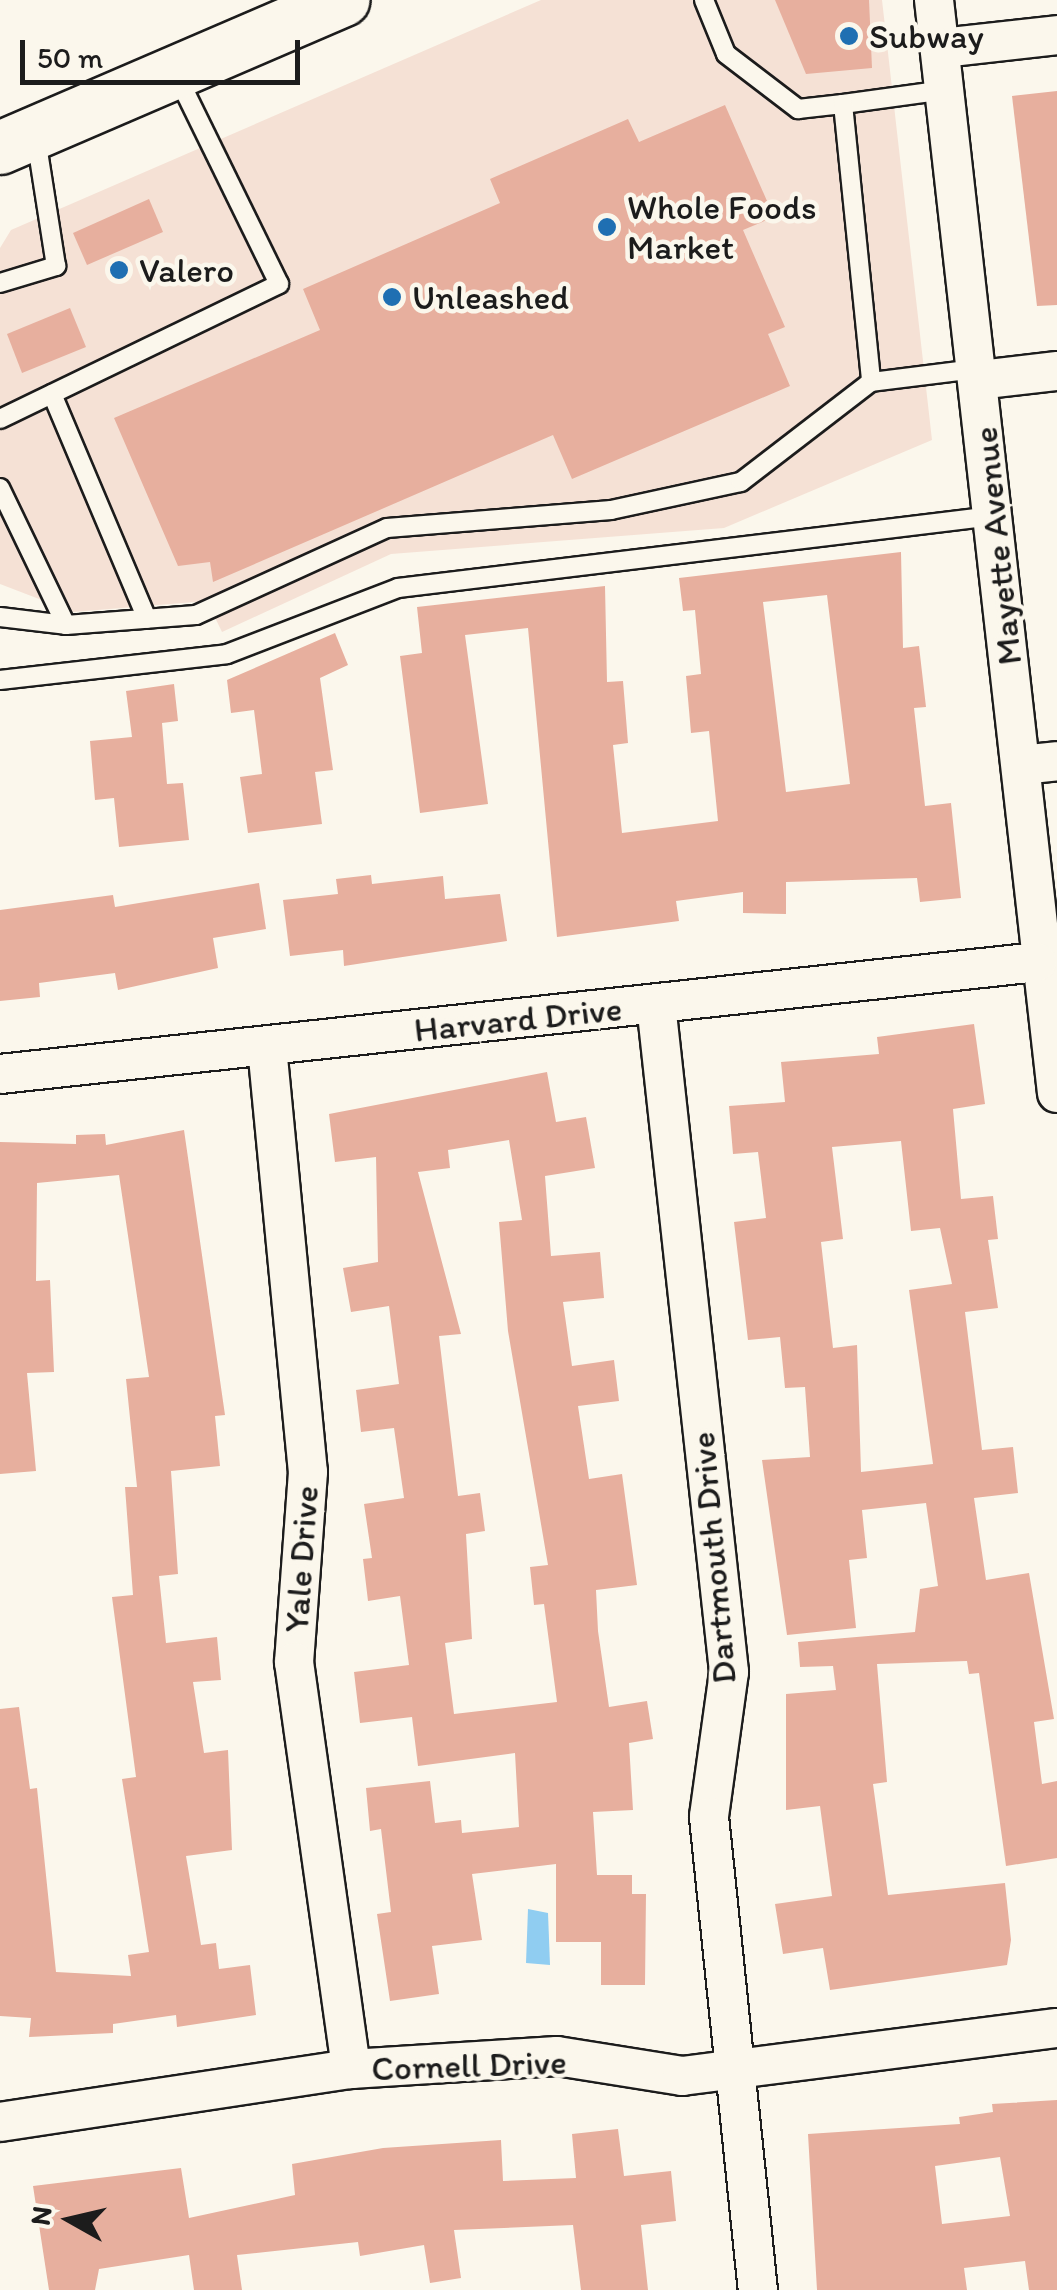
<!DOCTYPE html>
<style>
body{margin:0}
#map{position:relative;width:1057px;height:2290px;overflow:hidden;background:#fbf7ec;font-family:Itim,sans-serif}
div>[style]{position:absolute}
.built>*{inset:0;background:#f5e1d5}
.water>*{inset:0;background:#90cdf1}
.building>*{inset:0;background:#e7af9e}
.roads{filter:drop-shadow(2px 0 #1c1c1c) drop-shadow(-2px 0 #1c1c1c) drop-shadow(0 2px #1c1c1c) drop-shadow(0 -2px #1c1c1c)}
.lane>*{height:18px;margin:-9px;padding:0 9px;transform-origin:9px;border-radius:9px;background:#fbf7ec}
.street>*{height:38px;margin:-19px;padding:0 19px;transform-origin:19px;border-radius:19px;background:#fbf7ec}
.secondary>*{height:52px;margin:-26px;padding:0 26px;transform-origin:26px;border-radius:26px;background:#fbf7ec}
.dots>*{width:28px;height:28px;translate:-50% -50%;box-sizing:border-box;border:5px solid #fbf7ec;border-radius:50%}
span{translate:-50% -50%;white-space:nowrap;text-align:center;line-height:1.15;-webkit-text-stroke:9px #fbf7ec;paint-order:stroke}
.poi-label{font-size:35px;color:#1c1c1c}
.left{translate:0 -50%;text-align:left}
.street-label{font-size:35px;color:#1c1c1c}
.north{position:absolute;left:20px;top:2170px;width:100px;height:100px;-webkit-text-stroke:8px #fbf7ec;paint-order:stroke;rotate:278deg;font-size:28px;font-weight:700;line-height:40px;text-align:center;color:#1c1c1c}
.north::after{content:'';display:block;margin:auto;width:35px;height:45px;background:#1c1c1c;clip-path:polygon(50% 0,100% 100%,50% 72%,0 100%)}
.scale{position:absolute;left:20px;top:40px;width:280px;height:45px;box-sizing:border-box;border:5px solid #1c1c1c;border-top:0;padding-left:12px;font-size:30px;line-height:35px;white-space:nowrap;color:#1c1c1c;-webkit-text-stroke:8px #fbf7ec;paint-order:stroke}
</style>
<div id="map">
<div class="built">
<div style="clip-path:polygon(541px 0,882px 0,932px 440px,724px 528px,391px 554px,222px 632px,207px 601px,73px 612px,0 584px,0 248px,11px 230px)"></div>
</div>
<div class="water">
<div style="clip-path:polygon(528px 1909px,548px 1913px,550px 1965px,526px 1963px)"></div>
</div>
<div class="building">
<div style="clip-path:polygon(775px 0,869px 0,872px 68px,806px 74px)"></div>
<div style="clip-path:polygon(1057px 91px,1057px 305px,1037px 306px,1012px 96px)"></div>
<div style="clip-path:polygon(725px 105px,774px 217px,743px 230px,785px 327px,768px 334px,790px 386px,572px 479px,553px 435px,213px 582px,210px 562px,178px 566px,114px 418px,320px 330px,303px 289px,500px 203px,490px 179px,628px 119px,639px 142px)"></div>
<div style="clip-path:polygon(149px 199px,163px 232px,87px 265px,73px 233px)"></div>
<div style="clip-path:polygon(70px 308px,86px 347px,22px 373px,7px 334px)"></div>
<div style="clip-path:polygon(evenodd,901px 552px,903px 648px,919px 646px,926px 707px,914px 708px,925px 806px,951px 803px,961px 898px,920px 902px,917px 878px,786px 882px,786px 914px,743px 913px,743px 892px,676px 901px,679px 921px,557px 937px,528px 628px,465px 635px,488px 804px,420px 813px,400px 656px,422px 653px,417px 607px,605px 586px,607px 682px,623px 681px,628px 743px,613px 745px,622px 833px,718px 821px,709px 731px,691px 733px,686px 676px,701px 674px,695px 610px,683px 611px,679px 578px,901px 552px,827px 595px,850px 784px,786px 792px,763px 602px,827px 595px)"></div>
<div style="clip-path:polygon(335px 633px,348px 665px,320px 678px,333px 770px,315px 772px,322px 824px,248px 833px,240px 777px,262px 774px,254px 710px,231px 713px,227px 680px)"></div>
<div style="clip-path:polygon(174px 684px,178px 721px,162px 723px,167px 784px,183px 783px,189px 840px,119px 847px,114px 798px,95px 800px,90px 741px,132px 737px,126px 691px)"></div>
<div style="clip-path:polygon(371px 875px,372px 884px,443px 876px,445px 899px,500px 894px,507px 941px,344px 966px,343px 950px,290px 956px,283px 900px,338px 894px,336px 879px)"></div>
<div style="clip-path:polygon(259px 883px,266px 929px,213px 938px,218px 968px,118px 990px,115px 973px,39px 983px,40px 997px,0 1001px,0 910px,113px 895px,115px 907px)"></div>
<div style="clip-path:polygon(evenodd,974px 1024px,985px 1104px,953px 1109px,961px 1199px,993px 1196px,998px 1239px,988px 1240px,998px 1308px,965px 1312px,982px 1450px,1013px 1447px,1018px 1493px,974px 1498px,986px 1580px,1029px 1573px,1054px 1719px,1034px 1722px,1042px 1784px,1057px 1781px,1057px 1858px,1006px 1866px,979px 1673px,969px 1674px,967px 1661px,877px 1664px,887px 1782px,873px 1784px,888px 1895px,1005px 1883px,1011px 1940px,1007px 1965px,830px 1990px,823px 1948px,783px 1954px,775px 1904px,832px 1896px,820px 1806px,786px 1810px,786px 1694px,836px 1690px,833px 1666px,800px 1667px,798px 1642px,915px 1632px,920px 1589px,938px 1586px,926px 1503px,862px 1510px,867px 1558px,849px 1560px,856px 1628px,787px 1635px,762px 1460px,810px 1457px,805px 1387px,785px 1388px,780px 1337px,748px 1340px,734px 1222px,766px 1218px,758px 1152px,733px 1154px,729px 1106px,785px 1102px,781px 1062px,879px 1054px,877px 1037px,974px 1024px,901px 1141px,911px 1231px,940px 1228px,952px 1284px,909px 1290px,933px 1464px,861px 1472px,857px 1345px,833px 1348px,821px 1242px,843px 1239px,832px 1147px,901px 1141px)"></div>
<div style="clip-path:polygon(evenodd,547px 1072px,556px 1122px,586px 1117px,595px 1168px,545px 1176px,551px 1256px,600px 1252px,604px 1298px,563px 1302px,572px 1366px,614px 1360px,619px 1401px,578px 1406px,589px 1479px,622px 1474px,637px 1585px,596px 1590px,598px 1631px,609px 1707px,647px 1701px,653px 1739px,629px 1743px,633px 1810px,593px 1812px,597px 1875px,632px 1875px,632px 1894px,646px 1894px,645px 1985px,601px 1985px,601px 1942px,556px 1942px,556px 1864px,472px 1874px,482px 1940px,432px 1946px,439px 1994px,390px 2001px,377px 1914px,391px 1912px,381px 1829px,370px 1831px,366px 1788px,430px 1781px,435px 1823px,461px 1820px,462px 1833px,519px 1827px,515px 1753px,418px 1766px,412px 1717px,360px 1723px,354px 1672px,409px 1665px,400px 1596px,368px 1601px,363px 1559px,372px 1558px,364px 1504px,404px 1498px,394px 1428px,361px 1432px,356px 1390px,399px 1384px,389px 1306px,351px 1312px,343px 1268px,378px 1262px,376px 1157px,335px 1162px,329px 1114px,547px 1072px,509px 1140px,522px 1220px,499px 1222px,508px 1331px,548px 1565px,530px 1567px,534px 1605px,544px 1604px,557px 1702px,454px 1714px,445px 1643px,472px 1639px,466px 1534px,485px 1531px,480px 1493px,458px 1496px,439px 1336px,461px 1334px,418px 1172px,450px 1168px,448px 1150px,509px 1140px)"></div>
<div style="clip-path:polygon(184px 1130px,225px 1415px,215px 1416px,220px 1466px,171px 1471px,178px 1574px,159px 1576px,166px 1643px,217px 1637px,221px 1680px,193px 1682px,204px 1753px,228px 1750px,232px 1850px,186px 1856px,201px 1945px,216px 1943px,219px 1969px,250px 1965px,256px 2015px,177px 2027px,176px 2015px,113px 2024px,113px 2033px,29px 2037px,31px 2018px,0 2016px,0 1709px,19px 1707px,30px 1789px,37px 1788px,56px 1972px,131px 1976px,128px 1955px,149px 1952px,122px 1779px,136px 1777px,112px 1597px,133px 1595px,125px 1487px,137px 1487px,126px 1379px,149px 1377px,119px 1175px,37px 1183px,36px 1281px,50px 1280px,54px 1372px,27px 1373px,36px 1471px,0 1474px,0 1142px,76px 1144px,76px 1135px,105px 1134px,106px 1145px)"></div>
<div style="clip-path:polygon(evenodd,1057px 2100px,1057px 2290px,1029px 2290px,1025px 2261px,964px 2268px,967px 2290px,817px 2290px,808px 2134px,960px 2124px,959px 2117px,993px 2112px,992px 2104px,1057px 2100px,1000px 2157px,1010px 2216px,942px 2224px,935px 2166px,1000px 2157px)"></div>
<div style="clip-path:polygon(618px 2129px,624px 2176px,671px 2171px,676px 2221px,641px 2225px,648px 2290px,581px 2290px,573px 2225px,454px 2230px,461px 2278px,430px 2283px,424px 2245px,360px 2256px,358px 2242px,237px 2255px,242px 2290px,194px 2290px,189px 2255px,99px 2269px,95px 2290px,49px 2290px,33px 2186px,181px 2168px,189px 2218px,295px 2195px,292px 2164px,383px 2148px,501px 2140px,503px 2181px,576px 2178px,572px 2134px)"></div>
</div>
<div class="roads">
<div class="lane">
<div style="left:704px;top:0;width:58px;rotate:67.8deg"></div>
<div style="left:726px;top:54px;width:91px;rotate:37.4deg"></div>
<div style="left:798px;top:109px;width:45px;rotate:-6.3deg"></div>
<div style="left:945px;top:90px;width:103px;rotate:172.2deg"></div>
<div style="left:843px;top:104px;width:279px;rotate:84.2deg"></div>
<div style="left:871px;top:382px;width:106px;rotate:-7.1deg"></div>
<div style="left:0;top:283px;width:59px;rotate:-16.9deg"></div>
<div style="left:56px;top:266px;width:130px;rotate:-98.9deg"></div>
<div style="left:52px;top:394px;width:244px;rotate:67.1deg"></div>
<div style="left:0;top:419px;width:310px;rotate:-25.8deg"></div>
<div style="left:279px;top:284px;width:234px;rotate:-116.1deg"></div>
<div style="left:0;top:488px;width:152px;rotate:64.3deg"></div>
<div style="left:66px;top:625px;width:130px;rotate:-4.4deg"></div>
<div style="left:196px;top:615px;width:210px;rotate:-24.5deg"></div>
<div style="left:387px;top:528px;width:225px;rotate:-4.6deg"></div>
<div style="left:611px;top:510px;width:133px;rotate:-12.2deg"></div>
<div style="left:741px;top:482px;width:164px;rotate:-37.6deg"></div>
<div style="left:0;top:617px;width:66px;rotate:6.9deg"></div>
<div style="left:0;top:680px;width:228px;rotate:-6.5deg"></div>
<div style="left:227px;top:654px;width:183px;rotate:-21.1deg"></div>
<div style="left:398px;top:588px;width:599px;rotate:-6.9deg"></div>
</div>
<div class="street">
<div style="left:934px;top:0;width:1100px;rotate:83.58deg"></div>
<div style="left:942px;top:48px;width:116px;rotate:-6.4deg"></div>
<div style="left:979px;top:380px;width:79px;rotate:-6.6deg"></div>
<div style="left:1021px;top:765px;width:36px;rotate:-6deg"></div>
<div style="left:656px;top:1004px;width:672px;rotate:83.76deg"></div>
<div style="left:729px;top:1672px;width:146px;rotate:97.9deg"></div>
<div style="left:709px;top:1817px;width:476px;rotate:84.1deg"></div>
<div style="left:267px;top:1047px;width:427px;rotate:84.5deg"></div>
<div style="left:308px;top:1472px;width:191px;rotate:94.2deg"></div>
<div style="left:294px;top:1662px;width:411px;rotate:82deg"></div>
<div style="left:0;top:1074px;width:1043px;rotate:-6.16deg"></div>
<div style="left:0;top:2122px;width:355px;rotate:-8.6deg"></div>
<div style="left:351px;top:2069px;width:206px;rotate:-3.6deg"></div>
<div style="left:557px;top:2056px;width:127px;rotate:9.1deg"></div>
<div style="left:682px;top:2076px;width:378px;rotate:-7.3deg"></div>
</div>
<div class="secondary">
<div style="left:0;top:148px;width:374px;rotate:-23.3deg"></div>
</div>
</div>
<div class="dots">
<div style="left:849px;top:36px;background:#1f6fb2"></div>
<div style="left:607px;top:227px;background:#1f6fb2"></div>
<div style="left:119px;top:270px;background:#1f6fb2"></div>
<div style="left:392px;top:297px;background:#1f6fb2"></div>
</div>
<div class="poi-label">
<span class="left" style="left:869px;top:36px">Subway</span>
<span class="left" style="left:627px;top:227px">Whole Foods<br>Market</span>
<span class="left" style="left:139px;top:270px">Valero</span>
<span class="left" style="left:412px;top:297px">Unleashed</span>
</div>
<div class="street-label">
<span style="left:997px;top:546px;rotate:-96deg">Mayette Avenue</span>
<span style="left:518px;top:1019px;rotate:-6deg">Harvard Drive</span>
<span style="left:713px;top:1558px;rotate:-95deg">Dartmouth Drive</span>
<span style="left:301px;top:1559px;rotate:-86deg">Yale Drive</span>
<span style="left:469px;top:2065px;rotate:-2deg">Cornell Drive</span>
</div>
<div class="north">N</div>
<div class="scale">50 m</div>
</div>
